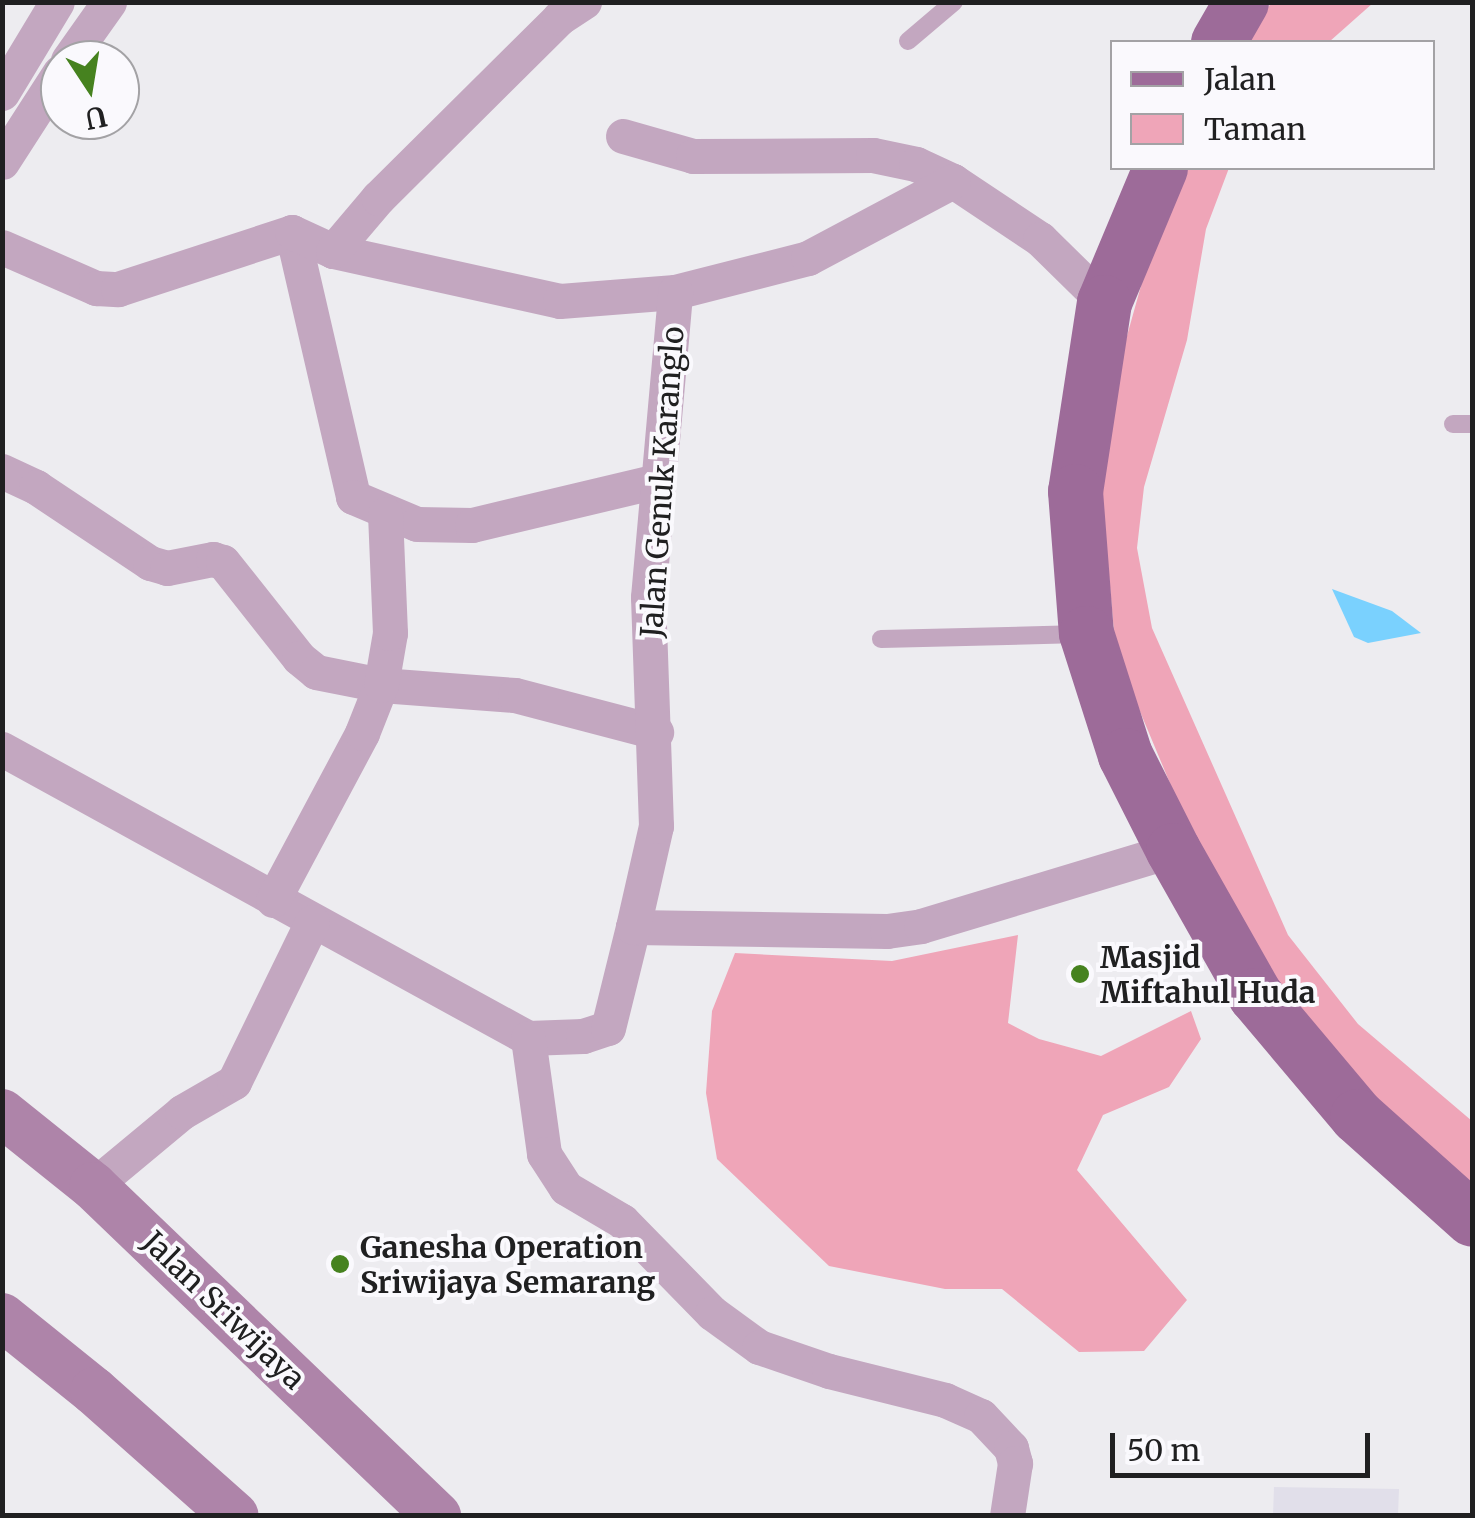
<!DOCTYPE html>
<style>
body{margin:0}
#map{position:relative;width:1475px;height:1518px;overflow:hidden;background:#edecf0;font-family:Merriweather,serif}
div>[style]{position:absolute}
.built>*{inset:0;background:#e1dfea}
.green>*{inset:0;background:#efa5b8}
.water>*{inset:0;background:#7ad1fe}
.service>*{height:18px;margin:-9px;padding:0 9px;transform-origin:9px;border-radius:9px;background:#c3a7c0}
.minor>*{height:35px;margin:-17.5px;padding:0 17.5px;transform-origin:17.5px;border-radius:17.5px;background:#c3a7c0}
.secondary>*{height:48px;margin:-24px;padding:0 24px;transform-origin:24px;border-radius:24px;background:#ae84a9}
.primary>*{height:55px;margin:-27.5px;padding:0 27.5px;transform-origin:27.5px;border-radius:27.5px;background:#9d6b99}
.dots>*{width:28px;height:28px;translate:-50% -50%;box-sizing:border-box;border:5px solid #faf9fd;border-radius:50%}
span{translate:-50% -50%;white-space:nowrap;text-align:center;line-height:1.15;-webkit-text-stroke:8px #faf9fd;paint-order:stroke}
.street-label{font-size:30px;color:#202021}
.poi-label{font-size:30px;color:#202021;font-weight:700}
.left{translate:0 -50%;text-align:left}
.frame{position:absolute;inset:0;border:5px solid #202021;pointer-events:none}
.legend{position:absolute;left:1110px;top:40px;width:325px;height:130px;box-sizing:border-box;background:#faf9fd;border:2px solid #a3a2a5;margin:0;padding:12px 18px;list-style:none;font-size:30px;color:#202021}
.legend li{display:flex;align-items:center;gap:20px;height:50px}
.legend b{width:50px;border:2px solid #a3a2a5}
.north{position:absolute;left:40px;top:40px;width:100px;height:100px;box-sizing:border-box;background:#faf9fd;border:2px solid #a3a2a5;border-radius:50%;rotate:168deg;font-size:28px;font-weight:700;line-height:40px;text-align:center;color:#202021}
.north::after{content:'';display:block;margin:auto;width:35px;height:45px;background:#46821f;clip-path:polygon(50% 0,100% 100%,50% 72%,0 100%)}
.scale{position:absolute;left:1110px;top:1433px;width:260px;height:45px;box-sizing:border-box;border:5px solid #202021;border-top:0;padding-left:12px;font-size:30px;line-height:35px;white-space:nowrap;color:#202021;-webkit-text-stroke:8px #faf9fd;paint-order:stroke}
</style>
<div id="map">
<div class="built">
<div style="clip-path:polygon(1274px 1487px,1399px 1489px,1398px 1515px,1273px 1515px)"></div>
</div>
<div class="green">
<div style="clip-path:polygon(1272px 3px,1373px 3px,1329px 42px,1232px 42px)"></div>
<div style="clip-path:polygon(1174px 168px,1229px 168px,1206px 229px,1187px 340px,1144px 487px,1137px 548px,1152px 628px,1288px 935px,1358px 1024px,1472px 1121px,1472px 1189px,1335px 1060px,1293px 1009px,1187px 824px,1116px 654px,1097px 443px)"></div>
<div style="clip-path:polygon(1018px 935px,1008px 1023px,1039px 1039px,1101px 1056px,1191px 1011px,1201px 1039px,1169px 1087px,1103px 1115px,1077px 1170px,1187px 1300px,1144px 1351px,1079px 1352px,1002px 1289px,945px 1289px,829px 1266px,717px 1159px,706px 1093px,712px 1011px,735px 953px,892px 961px)"></div>
</div>
<div class="water">
<div style="clip-path:polygon(1332px 589px,1392px 611px,1421px 633px,1368px 643px,1354px 637px)"></div>
</div>
<div class="service">
<div style="left:908px;top:41px;width:60px;rotate:-40.3deg"></div>
<div style="left:1453px;top:424px;width:19px"></div>
<div style="left:881px;top:639px;width:200px;rotate:-1.4deg"></div>
</div>
<div class="minor">
<div style="left:68px;top:60px;width:71px;rotate:-54.7deg"></div>
<div style="left:2px;top:93px;width:106px;rotate:-58.9deg"></div>
<div style="left:623px;top:136px;width:73px;rotate:15.9deg"></div>
<div style="left:693px;top:156px;width:180px;rotate:-0.3deg"></div>
<div style="left:873px;top:155px;width:44px;rotate:11.8deg"></div>
<div style="left:916px;top:164px;width:41px;rotate:24.7deg"></div>
<div style="left:953px;top:181px;width:105px;rotate:33.7deg"></div>
<div style="left:1040px;top:239px;width:90px;rotate:44.5deg"></div>
<div style="left:2px;top:162px;width:107px;rotate:-57.2deg"></div>
<div style="left:292px;top:232px;width:272px;rotate:77deg"></div>
<div style="left:353px;top:497px;width:69px;rotate:22.9deg"></div>
<div style="left:417px;top:524px;width:55px;rotate:1deg"></div>
<div style="left:472px;top:525px;width:189px;rotate:-13.4deg"></div>
<div style="left:2px;top:247px;width:103px;rotate:23.6deg"></div>
<div style="left:96px;top:288px;width:22px;rotate:3deg"></div>
<div style="left:118px;top:289px;width:183px;rotate:-18.1deg"></div>
<div style="left:292px;top:232px;width:45px;rotate:24.9deg"></div>
<div style="left:333px;top:251px;width:232px;rotate:12.4deg"></div>
<div style="left:560px;top:301px;width:115px;rotate:-4.5deg"></div>
<div style="left:675px;top:292px;width:137px;rotate:-14.3deg"></div>
<div style="left:808px;top:258px;width:164px;rotate:-28deg"></div>
<div style="left:333px;top:251px;width:70px;rotate:-49.7deg"></div>
<div style="left:378px;top:198px;width:255px;rotate:-44.8deg"></div>
<div style="left:559px;top:18px;width:30px;rotate:-33deg"></div>
<div style="left:2px;top:471px;width:38px;rotate:25deg"></div>
<div style="left:36px;top:487px;width:137px;rotate:33.7deg"></div>
<div style="left:150px;top:563px;width:18px;rotate:16deg"></div>
<div style="left:167px;top:568px;width:47px;rotate:-11.1deg"></div>
<div style="left:213px;top:559px;width:10px;rotate:17deg"></div>
<div style="left:223px;top:562px;width:122px;rotate:51.6deg"></div>
<div style="left:299px;top:658px;width:22px;rotate:39deg"></div>
<div style="left:316px;top:672px;width:66px;rotate:11.3deg"></div>
<div style="left:381px;top:685px;width:134px;rotate:4.3deg"></div>
<div style="left:515px;top:695px;width:146px;rotate:14.7deg"></div>
<div style="left:2px;top:749px;width:600px;rotate:28.79deg"></div>
<div style="left:528px;top:1038px;width:55px;rotate:-2.1deg"></div>
<div style="left:583px;top:1036px;width:26px;rotate:-18deg"></div>
<div style="left:608px;top:1028px;width:104px;rotate:-76.1deg"></div>
<div style="left:633px;top:927px;width:254px;rotate:0.9deg"></div>
<div style="left:887px;top:931px;width:34px;rotate:-8deg"></div>
<div style="left:921px;top:926px;width:263px;rotate:-16.8deg"></div>
<div style="left:273px;top:900px;width:189px;rotate:-61.9deg"></div>
<div style="left:362px;top:733px;width:52px;rotate:-68.4deg"></div>
<div style="left:381px;top:685px;width:53px;rotate:-80.2deg"></div>
<div style="left:390px;top:633px;width:119px;rotate:-92.4deg"></div>
<div style="left:633px;top:927px;width:104px;rotate:-77.2deg"></div>
<div style="left:656px;top:826px;width:229px;rotate:-92deg"></div>
<div style="left:648px;top:597px;width:306px;rotate:-84.9deg"></div>
<div style="left:528px;top:1038px;width:117px;rotate:82.1deg"></div>
<div style="left:544px;top:1154px;width:40px;rotate:57.1deg"></div>
<div style="left:566px;top:1188px;width:65px;rotate:30.5deg"></div>
<div style="left:622px;top:1221px;width:129px;rotate:45.6deg"></div>
<div style="left:712px;top:1313px;width:58px;rotate:35.9deg"></div>
<div style="left:759px;top:1347px;width:74px;rotate:18.9deg"></div>
<div style="left:829px;top:1371px;width:120px;rotate:14deg"></div>
<div style="left:945px;top:1400px;width:39px;rotate:24deg"></div>
<div style="left:981px;top:1416px;width:44px;rotate:46.8deg"></div>
<div style="left:1011px;top:1448px;width:16px;rotate:75deg"></div>
<div style="left:1015px;top:1463px;width:54px;rotate:98.6deg"></div>
<div style="left:93px;top:1186px;width:116px;rotate:-39.7deg"></div>
<div style="left:182px;top:1112px;width:60px;rotate:-30deg"></div>
<div style="left:234px;top:1082px;width:178px;rotate:-64deg"></div>
</div>
<div class="secondary">
<div style="left:2px;top:1113px;width:117px;rotate:38.7deg"></div>
<div style="left:93px;top:1186px;width:477px;rotate:43.8deg"></div>
<div style="left:2px;top:1317px;width:118px;rotate:38.8deg"></div>
<div style="left:94px;top:1391px;width:188px;rotate:41.6deg"></div>
</div>
<div class="primary">
<div style="left:1218px;top:42px;width:46px;rotate:-60.1deg"></div>
<div style="left:1160px;top:168px;width:145px;rotate:112.7deg"></div>
<div style="left:1104px;top:302px;width:191px;rotate:98.7deg"></div>
<div style="left:1075px;top:491px;width:142px;rotate:85.6deg"></div>
<div style="left:1086px;top:633px;width:128px;rotate:72.3deg"></div>
<div style="left:1125px;top:755px;width:106px;rotate:63.2deg"></div>
<div style="left:1173px;top:850px;width:167px;rotate:60.5deg"></div>
<div style="left:1255px;top:995px;width:158px;rotate:49.9deg"></div>
<div style="left:1357px;top:1116px;width:154px;rotate:41.8deg"></div>
</div>
<div class="dots">
<div style="left:1080px;top:974px;background:#46821f"></div>
<div style="left:340px;top:1264px;background:#46821f"></div>
</div>
<div class="street-label">
<span style="left:662px;top:482px;rotate:-86deg">Jalan Genuk Karanglo</span>
<span style="left:224px;top:1310px;rotate:44deg">Jalan Sriwijaya</span>
</div>
<div class="poi-label">
<span class="left" style="left:1100px;top:974px">Masjid<br>Miftahul Huda</span>
<span class="left" style="left:360px;top:1264px">Ganesha Operation<br>Sriwijaya Semarang</span>
</div>
<div class="frame"></div>
<ul class="legend">
<li><b style="height:12px;background:#9d6b99"></b>Jalan</li>
<li><b style="height:28px;background:#efa5b8"></b>Taman</li>
</ul>
<div class="north">U</div>
<div class="scale">50 m</div>
</div>
